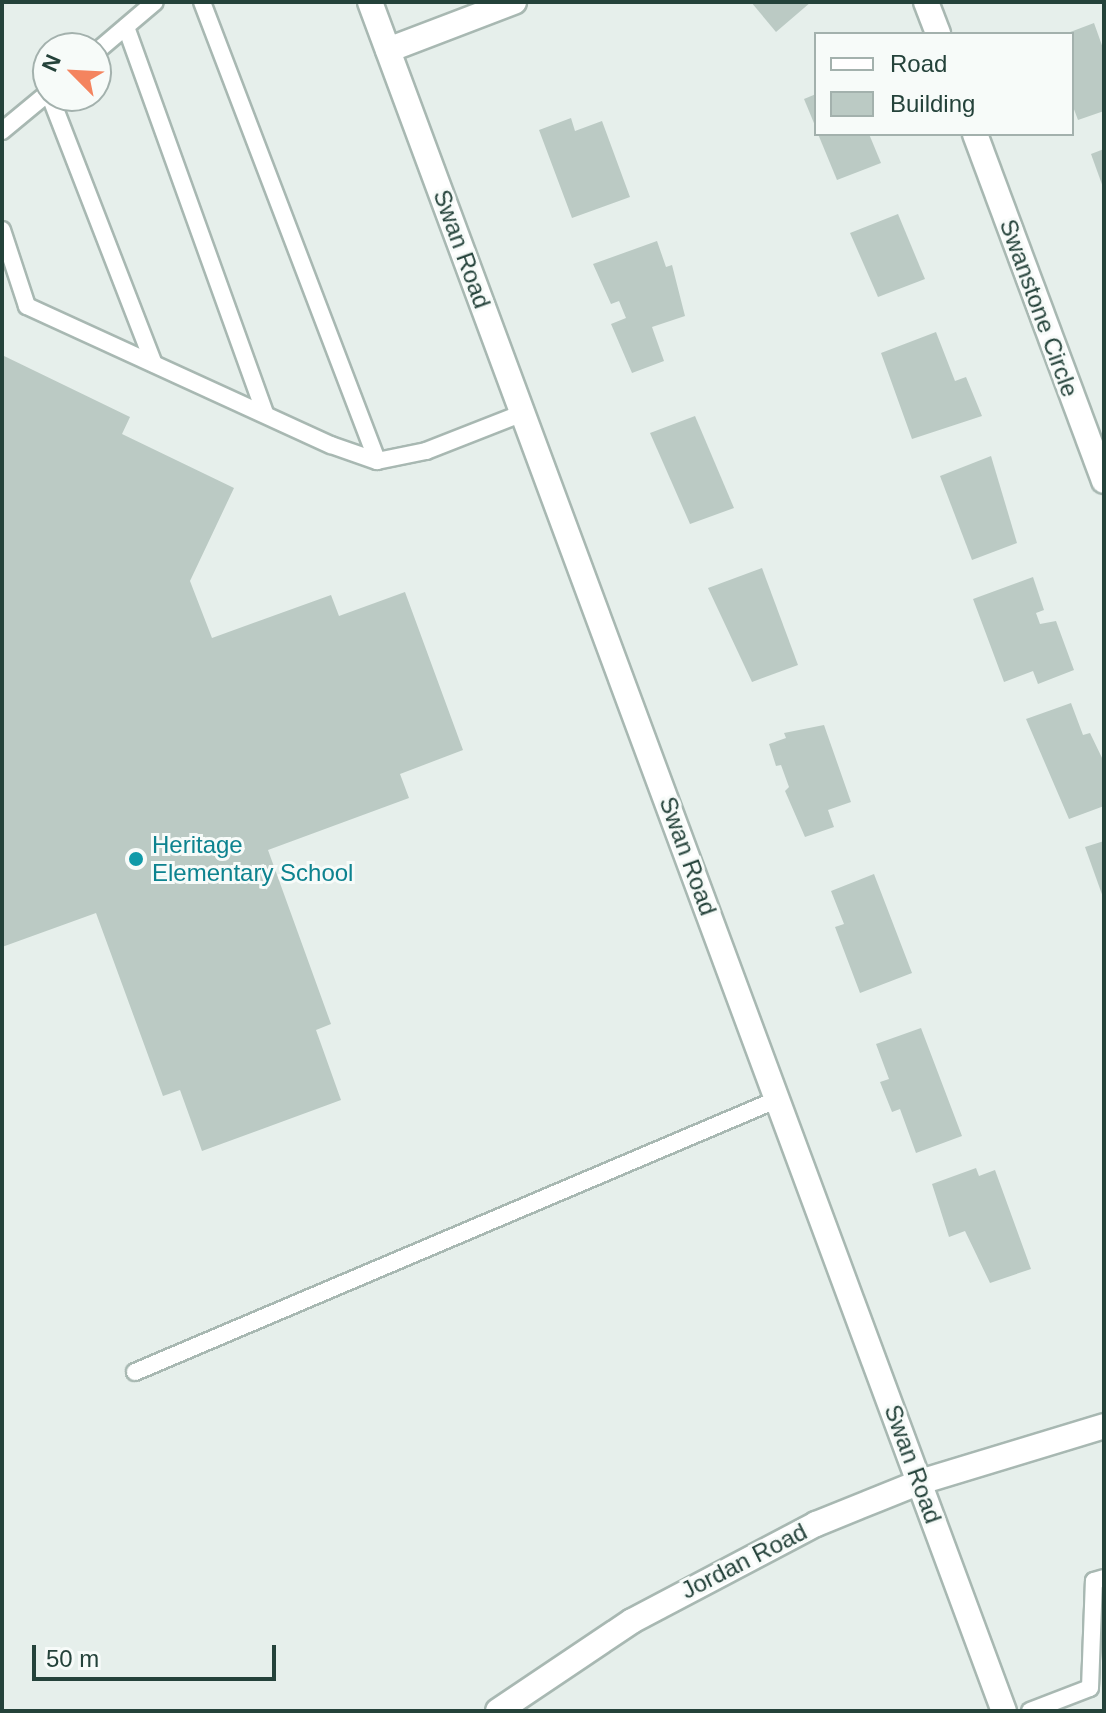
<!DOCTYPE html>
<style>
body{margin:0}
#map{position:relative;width:1106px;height:1713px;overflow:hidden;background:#e6efeb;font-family:Helvetica,sans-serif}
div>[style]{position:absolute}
.building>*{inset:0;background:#bbcac4}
.roads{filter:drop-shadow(2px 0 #a8b8b2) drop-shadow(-2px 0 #a8b8b2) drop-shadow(0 2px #a8b8b2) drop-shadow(0 -2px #a8b8b2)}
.service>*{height:16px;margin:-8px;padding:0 8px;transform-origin:8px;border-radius:8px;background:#fff}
.minor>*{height:24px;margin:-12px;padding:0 12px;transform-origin:12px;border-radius:12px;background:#fff}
.secondary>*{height:24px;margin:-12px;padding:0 12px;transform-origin:12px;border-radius:12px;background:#fff}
.dots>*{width:22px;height:22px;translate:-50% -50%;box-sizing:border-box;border:4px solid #f7fbf9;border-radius:50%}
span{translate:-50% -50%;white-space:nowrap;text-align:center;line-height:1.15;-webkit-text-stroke:6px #f7fbf9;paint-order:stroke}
.street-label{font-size:24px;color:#24423a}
.culture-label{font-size:24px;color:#0d838f}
.left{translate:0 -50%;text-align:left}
.frame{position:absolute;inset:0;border:4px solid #24423a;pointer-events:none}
.legend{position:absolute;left:814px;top:32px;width:260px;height:104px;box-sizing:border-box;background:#f7fbf9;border:2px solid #a3b1ad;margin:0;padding:10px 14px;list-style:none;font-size:24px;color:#24423a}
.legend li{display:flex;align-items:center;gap:16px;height:40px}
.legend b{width:40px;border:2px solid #a3b1ad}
.north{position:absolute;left:32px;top:32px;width:80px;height:80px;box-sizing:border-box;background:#f7fbf9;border:2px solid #a3b1ad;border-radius:50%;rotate:294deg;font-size:22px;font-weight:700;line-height:32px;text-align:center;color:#24423a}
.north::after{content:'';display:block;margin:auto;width:28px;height:36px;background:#f4845f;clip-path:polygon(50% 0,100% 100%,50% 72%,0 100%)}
.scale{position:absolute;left:32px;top:1645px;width:244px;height:36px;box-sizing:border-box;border:4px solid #24423a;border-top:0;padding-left:10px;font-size:24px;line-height:28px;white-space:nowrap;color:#24423a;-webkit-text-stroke:6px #f7fbf9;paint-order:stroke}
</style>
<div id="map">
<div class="building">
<div style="clip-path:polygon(751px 2px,811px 2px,776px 32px)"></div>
<div style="clip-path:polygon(1094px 23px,1104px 51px,1104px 111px,1078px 120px,1072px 104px,1072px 34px,1065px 34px)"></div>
<div style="clip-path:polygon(816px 94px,816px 128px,804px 99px)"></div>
<div style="clip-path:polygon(571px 118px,575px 131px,602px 121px,630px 197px,572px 218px,539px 130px)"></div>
<div style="clip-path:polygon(818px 134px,869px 134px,881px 163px,837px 180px)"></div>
<div style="clip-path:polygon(1104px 149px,1104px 190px,1091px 154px)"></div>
<div style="clip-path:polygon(898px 214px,925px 279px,878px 297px,850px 233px)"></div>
<div style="clip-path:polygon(657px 241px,666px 267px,672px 265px,685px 316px,652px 327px,664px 361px,632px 373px,611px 324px,626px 318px,619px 301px,611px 304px,593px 264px)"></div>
<div style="clip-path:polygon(936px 332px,955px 381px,966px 377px,982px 416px,912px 439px,881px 353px)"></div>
<div style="clip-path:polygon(2px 355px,130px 417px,122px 434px,234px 488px,190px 581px,212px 638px,331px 595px,339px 616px,405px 592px,463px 750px,400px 774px,409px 798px,268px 850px,331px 1024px,316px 1030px,341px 1100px,202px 1151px,180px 1090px,163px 1096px,96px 913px,2px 947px)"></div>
<div style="clip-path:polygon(695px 416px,734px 508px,690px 524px,650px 433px)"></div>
<div style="clip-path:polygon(991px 456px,1017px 543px,972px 560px,940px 476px)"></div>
<div style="clip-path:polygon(762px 568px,798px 665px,752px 682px,708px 588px)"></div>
<div style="clip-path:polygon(1033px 577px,1044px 610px,1036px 613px,1040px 624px,1056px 621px,1074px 670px,1038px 684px,1033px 671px,1004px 682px,973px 599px)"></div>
<div style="clip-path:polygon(1071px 703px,1083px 735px,1090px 733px,1104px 762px,1104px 806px,1069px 819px,1026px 719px)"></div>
<div style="clip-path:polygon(824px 725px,851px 802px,828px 810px,834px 827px,805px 837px,785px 791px,789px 787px,781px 765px,776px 766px,769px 744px,786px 738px,784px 733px)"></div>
<div style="clip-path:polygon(1104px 841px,1104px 900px,1085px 847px)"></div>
<div style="clip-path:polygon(874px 874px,912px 973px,860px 993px,835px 927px,844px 924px,831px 891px)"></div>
<div style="clip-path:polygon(921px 1028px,962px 1136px,916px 1153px,900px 1109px,892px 1112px,880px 1082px,889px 1079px,876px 1044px)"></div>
<div style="clip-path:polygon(976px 1168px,979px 1176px,995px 1170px,1031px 1269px,990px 1283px,965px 1231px,949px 1237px,932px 1184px)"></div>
</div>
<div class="roads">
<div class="service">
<div style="left:202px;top:2px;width:491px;rotate:69.1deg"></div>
<div style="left:126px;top:27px;width:411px;rotate:70.2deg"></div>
<div style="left:96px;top:52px;width:77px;rotate:-40.3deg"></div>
<div style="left:50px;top:96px;width:287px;rotate:68.8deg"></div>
<div style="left:2px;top:131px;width:60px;rotate:-39.6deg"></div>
<div style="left:2px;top:230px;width:80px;rotate:71.8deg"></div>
<div style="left:27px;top:306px;width:334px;rotate:24.6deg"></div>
<div style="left:331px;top:445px;width:49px;rotate:19.2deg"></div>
<div style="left:377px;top:461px;width:50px;rotate:-11.5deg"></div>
<div style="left:426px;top:451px;width:104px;rotate:-21.4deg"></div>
<div style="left:135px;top:1372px;width:699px;rotate:-23deg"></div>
<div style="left:1030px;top:1711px;width:64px;rotate:-21deg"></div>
<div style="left:1090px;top:1688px;width:107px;rotate:-87.9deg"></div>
<div style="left:1094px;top:1581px;width:10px;rotate:-17deg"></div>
</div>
<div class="minor">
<div style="left:370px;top:2px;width:1823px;rotate:69.65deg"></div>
<div style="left:926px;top:2px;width:34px;rotate:69deg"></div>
<div style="left:388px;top:50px;width:135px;rotate:-20.9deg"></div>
<div style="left:975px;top:134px;width:370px;rotate:69.6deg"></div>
</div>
<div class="secondary">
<div style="left:498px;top:1711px;width:161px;rotate:-33.9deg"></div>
<div style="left:632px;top:1621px;width:208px;rotate:-27.8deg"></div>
<div style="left:816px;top:1524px;width:112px;rotate:-22deg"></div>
<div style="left:920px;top:1482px;width:192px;rotate:-16.9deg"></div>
</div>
</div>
<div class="dots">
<div style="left:136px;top:859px;background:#0f9aa8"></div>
</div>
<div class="street-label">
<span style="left:462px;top:249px;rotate:70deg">Swan Road</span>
<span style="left:1039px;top:308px;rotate:70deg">Swanstone Circle</span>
<span style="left:688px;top:856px;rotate:70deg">Swan Road</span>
<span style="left:913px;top:1464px;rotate:70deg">Swan Road</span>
<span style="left:744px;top:1561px;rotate:-27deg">Jordan Road</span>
</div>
<div class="culture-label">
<span class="left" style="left:152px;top:859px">Heritage<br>Elementary School</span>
</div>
<div class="frame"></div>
<ul class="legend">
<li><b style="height:10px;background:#fff"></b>Road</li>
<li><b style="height:22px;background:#bbcac4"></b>Building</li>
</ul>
<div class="north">N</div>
<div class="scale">50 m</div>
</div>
